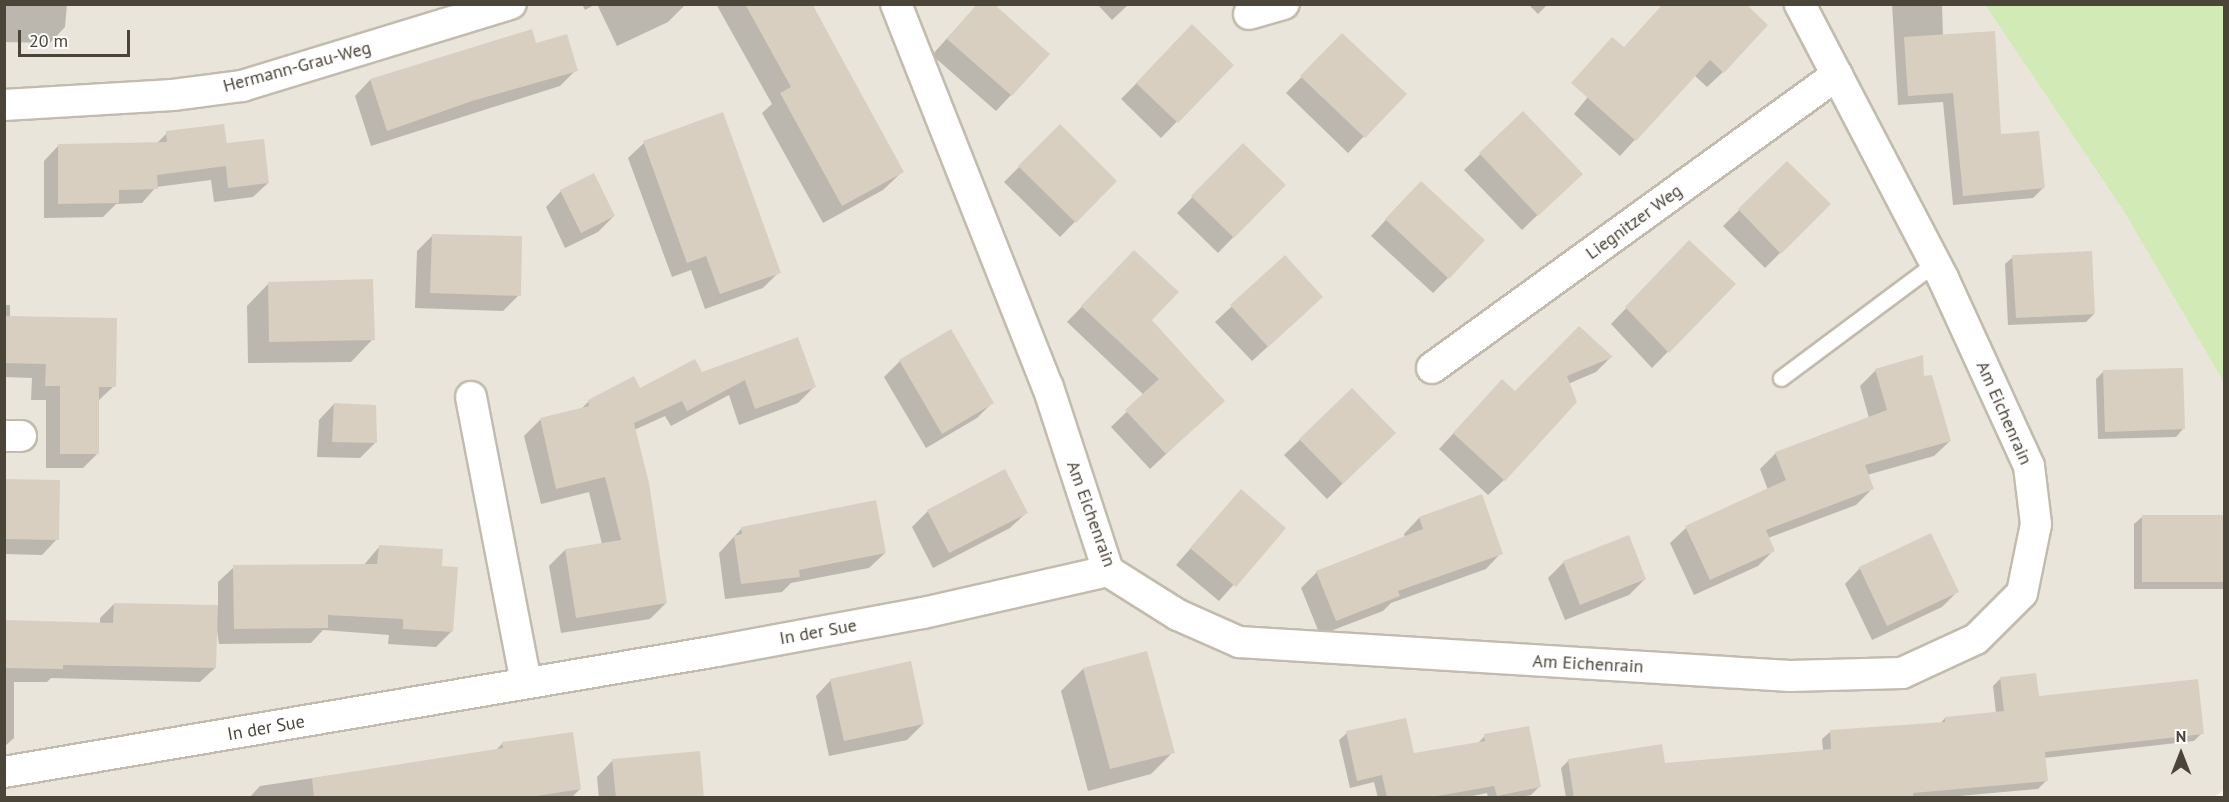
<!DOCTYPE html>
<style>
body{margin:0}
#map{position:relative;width:2229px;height:802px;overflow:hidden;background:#f6f3ec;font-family:"PT Sans",sans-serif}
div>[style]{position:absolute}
.residential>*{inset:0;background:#eae5da}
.green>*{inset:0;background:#d2eab5}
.shadow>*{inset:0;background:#0003}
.building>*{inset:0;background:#d8cfc1}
.roads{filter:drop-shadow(2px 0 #c2bbae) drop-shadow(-2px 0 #c2bbae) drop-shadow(0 2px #c2bbae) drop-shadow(0 -2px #c2bbae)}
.lane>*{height:15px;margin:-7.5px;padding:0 7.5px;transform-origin:7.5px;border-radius:7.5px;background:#fff}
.street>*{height:30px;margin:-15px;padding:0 15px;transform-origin:15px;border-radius:15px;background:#fff}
span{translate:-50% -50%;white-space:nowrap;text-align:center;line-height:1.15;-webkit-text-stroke:6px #fff;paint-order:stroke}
.street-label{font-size:18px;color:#4b4439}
.frame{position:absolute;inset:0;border:6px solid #4b4439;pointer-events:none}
.north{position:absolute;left:2151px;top:724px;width:60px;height:60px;-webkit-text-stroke:4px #fff;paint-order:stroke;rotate:0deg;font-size:16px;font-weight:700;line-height:24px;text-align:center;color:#4b4439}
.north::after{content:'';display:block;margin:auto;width:21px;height:27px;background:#4b4439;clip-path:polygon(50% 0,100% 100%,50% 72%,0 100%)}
.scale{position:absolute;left:18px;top:30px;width:112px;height:27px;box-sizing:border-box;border:3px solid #4b4439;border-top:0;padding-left:8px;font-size:18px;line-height:21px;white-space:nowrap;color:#4b4439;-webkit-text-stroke:4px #fff;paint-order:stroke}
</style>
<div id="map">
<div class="residential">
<div style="clip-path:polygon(5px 5px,1985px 5px,2123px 210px,2224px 383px,2224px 790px,2213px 797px,5px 798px)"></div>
</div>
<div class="green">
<div style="clip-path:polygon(1985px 5px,2224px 5px,2224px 383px,2123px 210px)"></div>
</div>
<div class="shadow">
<div style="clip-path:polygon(4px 4px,67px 4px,65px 27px,50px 43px,4px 42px)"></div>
<div style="clip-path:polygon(582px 4px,596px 4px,585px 10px)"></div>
<div style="clip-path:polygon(597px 4px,683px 4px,684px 6px,668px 22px,617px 46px)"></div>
<div style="clip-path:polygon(716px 4px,812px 4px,902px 172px,883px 190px,823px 223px,762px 113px,772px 104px)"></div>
<div style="clip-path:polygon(1097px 4px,1129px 4px,1112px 20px)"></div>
<div style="clip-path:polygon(1528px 4px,1548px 4px,1538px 14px)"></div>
<div style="clip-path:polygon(1664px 4px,1723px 72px,1707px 87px,1694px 75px,1620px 156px,1574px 114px)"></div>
<div style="clip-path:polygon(1892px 4px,1942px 4px,1943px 36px,2000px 136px,2043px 188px,2033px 198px,1953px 205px,1943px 102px,1898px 105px)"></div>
<div style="clip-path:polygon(969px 14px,1011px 95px,996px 111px,932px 55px)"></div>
<div style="clip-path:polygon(531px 31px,535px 45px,576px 70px,560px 86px,371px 146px,355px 96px,370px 80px)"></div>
<div style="clip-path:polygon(1342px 35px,1404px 94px,1348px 153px,1286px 93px)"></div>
<div style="clip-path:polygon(1177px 42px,1232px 65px,1161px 138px,1121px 99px)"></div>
<div style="clip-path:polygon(1523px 113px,1565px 189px,1522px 230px,1464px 170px)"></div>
<div style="clip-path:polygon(1060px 126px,1115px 181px,1060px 237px,1004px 182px)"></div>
<div style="clip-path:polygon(167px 133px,225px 145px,268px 183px,253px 197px,214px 202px,211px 180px,156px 187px,142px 203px,116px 204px,103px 217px,44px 218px,44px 161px,58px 146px,156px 144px)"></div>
<div style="clip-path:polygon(644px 143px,779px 272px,763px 288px,705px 309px,691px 270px,672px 277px,628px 158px)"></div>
<div style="clip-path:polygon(1243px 145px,1284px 185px,1218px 253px,1177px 213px)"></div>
<div style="clip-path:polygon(1787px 163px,1829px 204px,1765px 268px,1723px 226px)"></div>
<div style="clip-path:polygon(561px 191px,614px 216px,598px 232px,565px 248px,546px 207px)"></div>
<div style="clip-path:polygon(1405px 199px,1448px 278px,1433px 293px,1371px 236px)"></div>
<div style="clip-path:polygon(433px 235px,519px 295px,503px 311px,415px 308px,417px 251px)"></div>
<div style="clip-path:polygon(1285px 257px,1306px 312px,1252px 361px,1215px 322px)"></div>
<div style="clip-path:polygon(2013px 257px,2094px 314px,2086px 322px,2008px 325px,2005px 264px)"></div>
<div style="clip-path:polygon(1674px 258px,1734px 284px,1652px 368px,1611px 324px)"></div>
<div style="clip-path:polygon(1119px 268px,1207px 416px,1150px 469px,1111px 427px,1144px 395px,1067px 322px)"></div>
<div style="clip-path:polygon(269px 283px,373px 339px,351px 362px,248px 363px,247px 306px)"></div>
<div style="clip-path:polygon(4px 305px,10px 305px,10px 317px,114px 386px,98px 401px,98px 453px,83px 468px,46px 468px,46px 400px,31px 400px,32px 378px,4px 377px)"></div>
<div style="clip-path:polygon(1611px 357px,1596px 372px,1568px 384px,1504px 480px,1488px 495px,1439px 449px,1487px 397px,1515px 393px)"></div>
<div style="clip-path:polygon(900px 361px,992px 403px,977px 418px,926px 448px,884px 377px)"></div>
<div style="clip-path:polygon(1876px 370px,1923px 377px,1950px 441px,1934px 456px,1867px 475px,1872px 489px,1856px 505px,1768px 538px,1774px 550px,1758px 566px,1694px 595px,1670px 543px,1686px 528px,1768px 490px,1760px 469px,1776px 453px,1869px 418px,1860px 386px)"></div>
<div style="clip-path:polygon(2103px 372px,2183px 429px,2176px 437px,2098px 439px,2096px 379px)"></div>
<div style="clip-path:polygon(701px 373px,814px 387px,798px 403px,739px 425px,729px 395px,671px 426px,665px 416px,634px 430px,666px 603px,650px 619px,561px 633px,549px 566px,565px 550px,602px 544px,589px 492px,541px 504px,524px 436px,540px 420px,580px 410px,589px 401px)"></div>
<div style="clip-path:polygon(1352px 390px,1394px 433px,1327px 499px,1284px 455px)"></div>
<div style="clip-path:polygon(334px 404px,375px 443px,360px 458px,317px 457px,319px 420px)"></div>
<div style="clip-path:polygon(1004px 471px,1026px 513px,1010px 528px,933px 568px,912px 527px,928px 511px)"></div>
<div style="clip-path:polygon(4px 481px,57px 539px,42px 555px,4px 554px)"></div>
<div style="clip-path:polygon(1241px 491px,1284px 528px,1219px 601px,1176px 565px)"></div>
<div style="clip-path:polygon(1481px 496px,1501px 553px,1486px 569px,1391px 603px,1383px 611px,1320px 635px,1301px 588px,1317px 572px,1405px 538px,1404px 534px,1419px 518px)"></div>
<div style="clip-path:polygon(2142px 517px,2224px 517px,2224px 589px,2134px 589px,2134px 524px)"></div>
<div style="clip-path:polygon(742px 528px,885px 553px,869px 568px,791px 583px,782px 592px,725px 599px,719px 553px)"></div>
<div style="clip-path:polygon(379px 547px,440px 567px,452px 631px,436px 647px,388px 644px,389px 635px,323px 630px,311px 643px,219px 644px,216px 623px,215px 668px,200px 682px,51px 678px,47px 682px,14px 682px,14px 738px,4px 747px,4px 621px,100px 624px,100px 618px,114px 604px,218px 607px,218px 582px,234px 567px,363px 566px)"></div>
<div style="clip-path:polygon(1564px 562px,1645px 579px,1629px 595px,1565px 620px,1548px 578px)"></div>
<div style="clip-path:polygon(1860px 568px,1957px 592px,1942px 607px,1872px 640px,1845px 584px)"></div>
<div style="clip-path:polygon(1083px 669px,1173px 752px,1151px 774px,1088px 791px,1061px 691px)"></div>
<div style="clip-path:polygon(2001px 678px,2037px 697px,2202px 733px,2194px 741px,2044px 758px,2046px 781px,2038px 789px,1937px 798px,1566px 798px,1561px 768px,1569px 760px,1664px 765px,1823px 751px,1822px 739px,1830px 732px,1940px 724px,1945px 718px,1996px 713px,1993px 686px)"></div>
<div style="clip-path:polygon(831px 680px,923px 724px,907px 740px,829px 756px,816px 696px)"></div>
<div style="clip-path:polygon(1347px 733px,1413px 755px,1477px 744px,1485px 736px,1539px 787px,1531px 795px,1516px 798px,1488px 798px,1487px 793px,1463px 798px,1378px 798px,1374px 782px,1350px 788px,1339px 740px)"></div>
<div style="clip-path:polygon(503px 743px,580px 789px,571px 798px,249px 798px,260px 786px,495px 751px)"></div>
<div style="clip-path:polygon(612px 761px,703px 798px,599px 798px,597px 777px)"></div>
</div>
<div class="building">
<div style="clip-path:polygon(745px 4px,812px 4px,904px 172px,842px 206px,780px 93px,791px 87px)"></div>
<div style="clip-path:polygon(977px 4px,994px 4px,1050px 54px,1012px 96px,947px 39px)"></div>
<div style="clip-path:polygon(1663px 4px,1746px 4px,1768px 25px,1724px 73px,1710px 60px,1636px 141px,1571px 83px,1612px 37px,1624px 47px)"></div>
<div style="clip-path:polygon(1192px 24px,1234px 65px,1178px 123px,1136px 83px)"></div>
<div style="clip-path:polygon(532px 29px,536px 43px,567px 34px,578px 71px,472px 101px,387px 131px,370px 79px)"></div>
<div style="clip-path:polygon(1995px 31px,2001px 134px,2039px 131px,2045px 188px,1963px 196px,1953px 93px,1908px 96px,1904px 37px)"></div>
<div style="clip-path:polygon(1342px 33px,1407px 94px,1365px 138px,1300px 76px)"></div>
<div style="clip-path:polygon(1523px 111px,1583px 174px,1538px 216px,1479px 153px)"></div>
<div style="clip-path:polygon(723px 112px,781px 273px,720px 294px,706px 256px,687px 263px,643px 141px)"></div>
<div style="clip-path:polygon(224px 124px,227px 143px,264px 139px,269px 183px,228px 188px,226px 166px,157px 175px,158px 189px,119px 190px,119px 203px,58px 204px,58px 144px,167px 142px,166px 131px)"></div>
<div style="clip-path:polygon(1060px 124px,1117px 181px,1076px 223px,1018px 166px)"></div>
<div style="clip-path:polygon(1243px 143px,1286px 185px,1234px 238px,1191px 196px)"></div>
<div style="clip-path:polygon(1787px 161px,1831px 204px,1781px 254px,1738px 209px)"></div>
<div style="clip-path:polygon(594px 173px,615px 216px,581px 233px,560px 190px)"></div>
<div style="clip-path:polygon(1421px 181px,1485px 240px,1449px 279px,1385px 219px)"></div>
<div style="clip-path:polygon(432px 234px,522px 236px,521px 296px,430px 293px)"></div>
<div style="clip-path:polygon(1689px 240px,1736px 284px,1669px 353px,1625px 307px)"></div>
<div style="clip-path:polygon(1134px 250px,1179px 292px,1152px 320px,1225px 401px,1166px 454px,1125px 410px,1159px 379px,1081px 306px)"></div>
<div style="clip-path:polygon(2092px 251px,2095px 314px,2016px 318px,2012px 255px)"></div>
<div style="clip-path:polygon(1285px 255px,1323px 297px,1268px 347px,1230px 305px)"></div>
<div style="clip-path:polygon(373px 279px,375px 340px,269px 342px,268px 282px)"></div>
<div style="clip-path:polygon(4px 316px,117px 318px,116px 387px,99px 387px,99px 454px,60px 454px,60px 386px,45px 386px,46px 364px,4px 363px)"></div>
<div style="clip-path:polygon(1579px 326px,1613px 357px,1567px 376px,1577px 402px,1505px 481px,1453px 433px,1502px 379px,1515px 391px)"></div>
<div style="clip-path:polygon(951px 329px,994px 403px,942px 434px,899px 360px)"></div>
<div style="clip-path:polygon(798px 337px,816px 387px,755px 409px,745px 380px,687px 411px,682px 401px,634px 423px,649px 483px,667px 603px,576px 618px,565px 549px,621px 540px,605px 477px,556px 489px,540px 418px,589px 406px,588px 400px,634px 376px,640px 388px,695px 359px,702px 372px)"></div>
<div style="clip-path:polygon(1923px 355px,1924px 376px,1932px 375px,1951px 441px,1865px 465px,1874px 489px,1766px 530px,1775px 551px,1710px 580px,1685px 526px,1786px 480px,1775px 452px,1887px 410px,1875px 369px)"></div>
<div style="clip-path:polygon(2183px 368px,2185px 429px,2105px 432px,2103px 370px)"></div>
<div style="clip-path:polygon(1352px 388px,1396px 433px,1343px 484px,1299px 439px)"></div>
<div style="clip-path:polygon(334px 403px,376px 405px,377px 443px,332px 442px)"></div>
<div style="clip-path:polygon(1005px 469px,1028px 513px,949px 553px,927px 510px)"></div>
<div style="clip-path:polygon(4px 479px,60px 480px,59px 540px,4px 539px)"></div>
<div style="clip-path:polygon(1241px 489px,1286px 528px,1236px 587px,1190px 548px)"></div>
<div style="clip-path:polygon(1482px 494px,1503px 554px,1398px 591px,1400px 596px,1336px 621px,1316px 571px,1423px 529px,1419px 517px)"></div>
<div style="clip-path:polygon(876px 500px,886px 553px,799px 570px,800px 577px,741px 584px,734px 536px,742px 534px,741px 527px)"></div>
<div style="clip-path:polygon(2142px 515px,2224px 515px,2224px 582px,2142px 582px)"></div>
<div style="clip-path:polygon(1931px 533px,1959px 592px,1887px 626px,1859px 567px)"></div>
<div style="clip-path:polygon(1629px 535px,1646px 579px,1580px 605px,1563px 561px)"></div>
<div style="clip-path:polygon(379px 545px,443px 549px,442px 566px,458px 567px,453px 632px,403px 629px,403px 619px,328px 615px,328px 628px,234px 629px,233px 565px,377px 564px)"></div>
<div style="clip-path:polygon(114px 603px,218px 605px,216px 668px,63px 665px,63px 669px,4px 668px,4px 620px,113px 623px)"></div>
<div style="clip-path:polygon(1147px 651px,1175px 753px,1110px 769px,1083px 668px)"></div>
<div style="clip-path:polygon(911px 661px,924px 724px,844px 741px,830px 679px)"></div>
<div style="clip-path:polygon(2036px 673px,2039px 696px,2198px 679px,2204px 734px,2045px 752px,2048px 781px,1913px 793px,1914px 798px,1574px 798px,1568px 759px,1662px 744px,1665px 763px,1831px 749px,1830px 730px,1945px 722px,1945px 717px,2004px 711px,2000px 677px)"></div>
<div style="clip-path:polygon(1406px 718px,1414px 753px,1485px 741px,1484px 734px,1529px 726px,1541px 787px,1497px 796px,1494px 786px,1426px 798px,1387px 798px,1382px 775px,1357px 781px,1346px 731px)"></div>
<div style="clip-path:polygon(573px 732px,581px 789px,524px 798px,314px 798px,312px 778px,503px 748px,502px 742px)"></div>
<div style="clip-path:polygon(700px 751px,704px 798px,616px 798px,612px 759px)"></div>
</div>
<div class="roads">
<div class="lane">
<div style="left:1781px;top:378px;width:191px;rotate:-36.7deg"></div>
</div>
<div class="street">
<div style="left:896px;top:4px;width:412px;rotate:68.4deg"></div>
<div style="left:1048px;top:387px;width:194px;rotate:71.9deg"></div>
<div style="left:1108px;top:571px;width:83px;rotate:32.2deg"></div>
<div style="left:1178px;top:615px;width:67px;rotate:23.9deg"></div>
<div style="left:1239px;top:642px;width:552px;rotate:3.53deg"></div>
<div style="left:1790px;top:676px;width:112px;rotate:-1.5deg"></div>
<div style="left:1902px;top:673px;width:81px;rotate:-24.7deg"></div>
<div style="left:1976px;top:639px;width:65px;rotate:-45deg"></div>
<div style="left:2022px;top:593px;width:70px;rotate:-78.5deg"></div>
<div style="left:2036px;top:524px;width:58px;rotate:-96.9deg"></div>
<div style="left:2029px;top:466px;width:207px;rotate:-114.6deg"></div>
<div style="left:1943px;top:278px;width:309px;rotate:-117.6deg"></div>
<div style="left:1249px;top:14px;width:36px;rotate:-16deg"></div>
<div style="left:4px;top:105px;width:169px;rotate:-3.4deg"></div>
<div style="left:173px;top:95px;width:70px;rotate:-7.4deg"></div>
<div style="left:242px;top:86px;width:281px;rotate:-17deg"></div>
<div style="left:1432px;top:368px;width:500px;rotate:-35.9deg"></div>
<div style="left:471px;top:397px;width:290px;rotate:79.1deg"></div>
<div style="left:4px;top:436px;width:17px"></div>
<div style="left:4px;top:772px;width:723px;rotate:-9.63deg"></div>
<div style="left:717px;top:651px;width:209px;rotate:-10.5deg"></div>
<div style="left:923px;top:613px;width:190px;rotate:-12.8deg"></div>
</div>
</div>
<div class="street-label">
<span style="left:297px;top:67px;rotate:-15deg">Hermann-Grau-Weg</span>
<span style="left:1634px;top:222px;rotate:-36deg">Liegnitzer Weg</span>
<span style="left:2004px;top:413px;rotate:66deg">Am Eichenrain</span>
<span style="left:1091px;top:514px;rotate:70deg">Am Eichenrain</span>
<span style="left:818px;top:632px;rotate:-10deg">In der Sue</span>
<span style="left:1588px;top:664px;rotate:3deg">Am Eichenrain</span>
<span style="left:266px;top:728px;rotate:-10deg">In der Sue</span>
</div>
<div class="frame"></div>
<div class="north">N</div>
<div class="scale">20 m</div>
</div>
